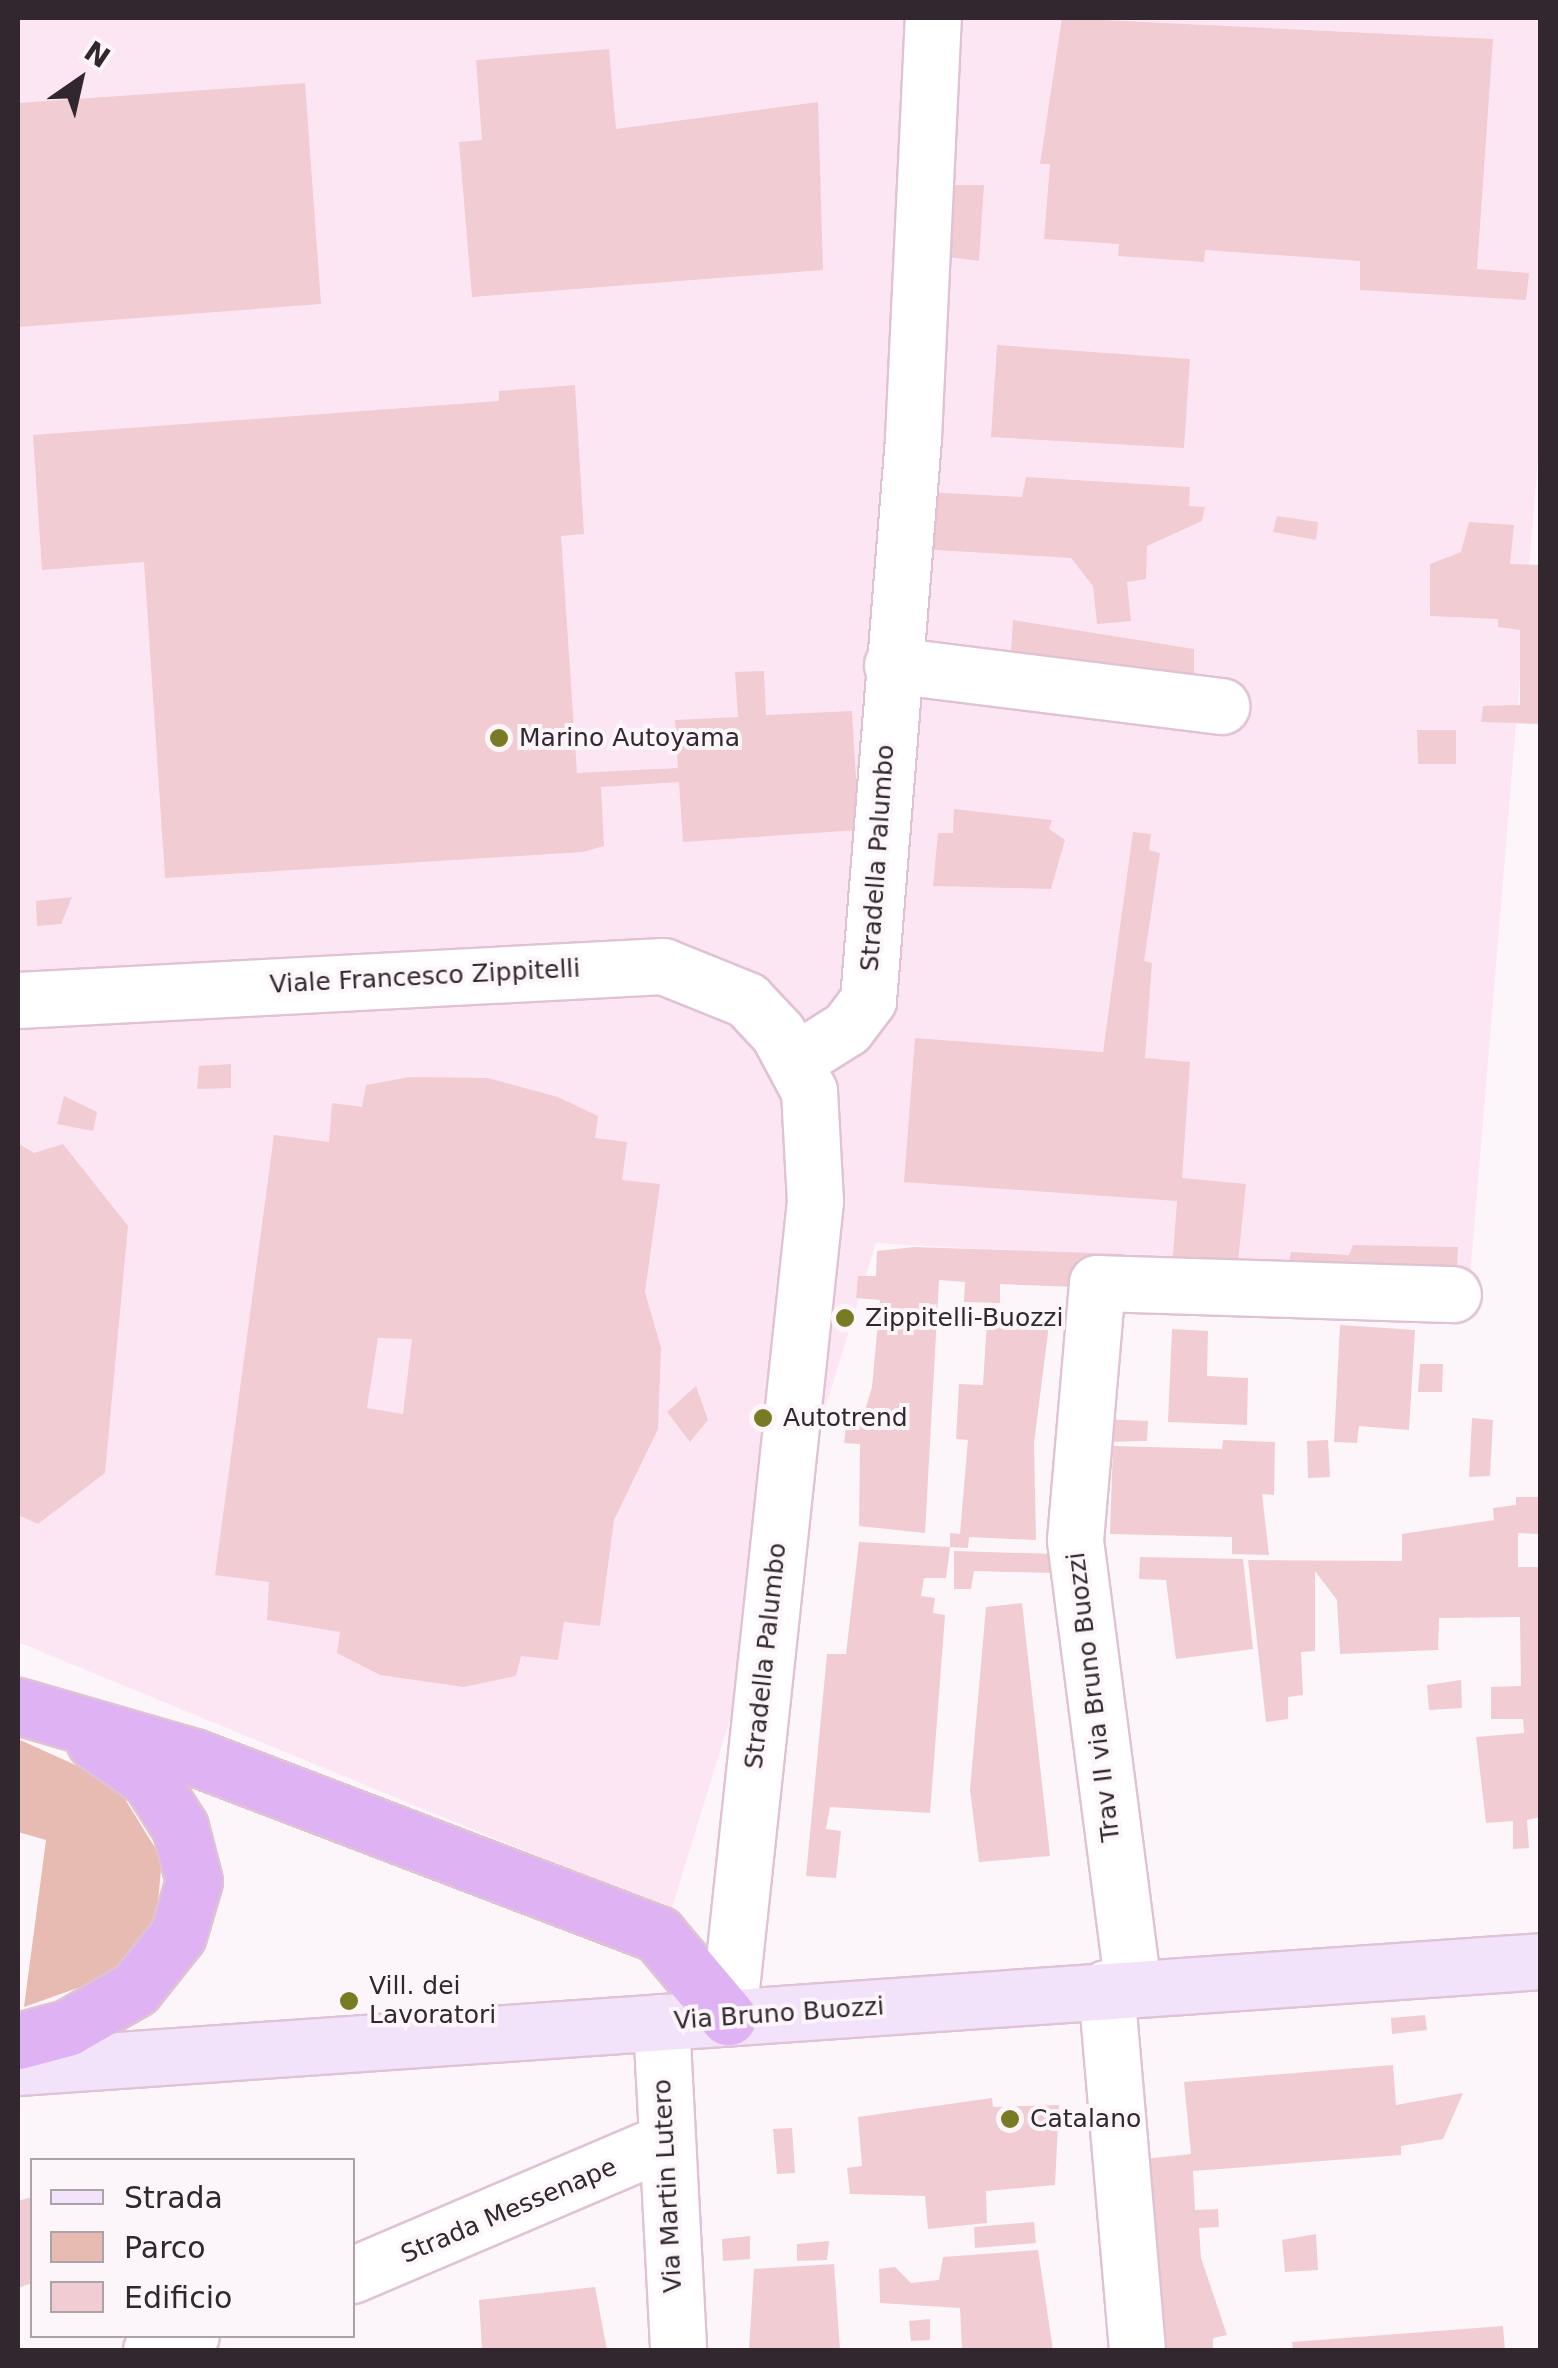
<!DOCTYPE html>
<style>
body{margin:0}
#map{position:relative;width:1558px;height:2368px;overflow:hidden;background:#fcf6fa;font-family:"DejaVu Sans",sans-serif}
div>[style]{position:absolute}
.built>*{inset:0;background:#fde6f4}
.green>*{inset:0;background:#e7bbb2}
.building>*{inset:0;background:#f1ccd2}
.roads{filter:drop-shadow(2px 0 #e0c2d5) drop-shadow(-2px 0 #e0c2d5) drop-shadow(0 2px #e0c2d5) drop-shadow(0 -2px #e0c2d5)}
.minor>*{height:55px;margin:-27.5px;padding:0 27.5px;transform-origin:27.5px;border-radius:27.5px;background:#fff}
.secondary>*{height:55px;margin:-27.5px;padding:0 27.5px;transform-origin:27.5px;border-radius:27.5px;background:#f2e2fa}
.trunk>*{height:55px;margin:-27.5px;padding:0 27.5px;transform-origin:27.5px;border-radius:27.5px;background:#deb2f3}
.dots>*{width:28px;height:28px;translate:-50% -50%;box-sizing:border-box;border:5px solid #fcf6fa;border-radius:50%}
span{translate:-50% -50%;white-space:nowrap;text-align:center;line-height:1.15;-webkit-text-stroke:8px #fcf6fa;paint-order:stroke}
.poi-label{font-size:25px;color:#32272e}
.left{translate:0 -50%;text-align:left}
.street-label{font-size:25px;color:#32272e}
.frame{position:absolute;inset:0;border:20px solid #32272e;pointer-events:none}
.legend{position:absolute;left:30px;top:2158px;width:325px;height:180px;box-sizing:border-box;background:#fcf6fa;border:2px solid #aba3a8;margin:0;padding:12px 18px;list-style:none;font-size:30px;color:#32272e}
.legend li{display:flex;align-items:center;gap:20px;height:50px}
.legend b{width:50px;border:2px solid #aba3a8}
.north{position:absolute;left:30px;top:30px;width:100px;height:100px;-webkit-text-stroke:8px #fcf6fa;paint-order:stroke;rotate:34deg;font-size:28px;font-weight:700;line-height:40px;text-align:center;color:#32272e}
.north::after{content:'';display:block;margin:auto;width:35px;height:45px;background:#32272e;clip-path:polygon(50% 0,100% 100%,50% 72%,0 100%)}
</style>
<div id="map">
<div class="built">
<div style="clip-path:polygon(18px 18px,1540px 18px,1540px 436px,1470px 1277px,876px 1243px,671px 1911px,18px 1642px)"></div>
</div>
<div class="green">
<div style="clip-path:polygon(18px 1739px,115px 1783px,162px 1859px,156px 1923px,117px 1974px,24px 2007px,46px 1840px,18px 1832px)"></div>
</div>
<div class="building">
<div style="clip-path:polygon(1062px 18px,1493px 39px,1477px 269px,1529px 273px,1526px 300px,1360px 290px,1360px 261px,1205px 250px,1204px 262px,1118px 256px,1119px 244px,1044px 239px,1050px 164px,1040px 164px)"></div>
<div style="clip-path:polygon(609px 49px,616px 129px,818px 102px,823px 270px,472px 297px,459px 142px,482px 140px,476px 60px)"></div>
<div style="clip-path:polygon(305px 83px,321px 304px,18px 327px,18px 103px)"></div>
<div style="clip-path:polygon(954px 185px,984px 185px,979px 261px,949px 257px)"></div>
<div style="clip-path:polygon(997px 345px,1190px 359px,1184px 448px,991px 437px)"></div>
<div style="clip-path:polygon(575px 385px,584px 534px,561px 536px,577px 773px,678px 768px,675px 720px,738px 717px,735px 672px,764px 671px,766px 715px,852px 711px,859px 830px,683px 842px,679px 782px,601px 787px,604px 846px,583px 852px,165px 878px,144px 562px,42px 570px,33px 435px,499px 401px,499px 391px)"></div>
<div style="clip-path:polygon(1026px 477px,1190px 487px,1189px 506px,1205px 507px,1202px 521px,1147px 546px,1146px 579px,1127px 582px,1131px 621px,1097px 624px,1093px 586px,1071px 558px,919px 549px,924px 492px,1022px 497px)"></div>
<div style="clip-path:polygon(1277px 516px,1318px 522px,1316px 540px,1273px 532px)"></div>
<div style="clip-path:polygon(1469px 522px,1514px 525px,1510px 564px,1540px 565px,1540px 724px,1481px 722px,1483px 706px,1520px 705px,1520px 630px,1498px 627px,1498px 619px,1430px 616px,1430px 564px,1461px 552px)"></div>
<div style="clip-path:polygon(1013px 620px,1194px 649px,1194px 682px,1010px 667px)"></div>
<div style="clip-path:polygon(1417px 730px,1456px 730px,1456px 764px,1418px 764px)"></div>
<div style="clip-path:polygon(954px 809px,1052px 820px,1049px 829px,1065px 840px,1051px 889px,933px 886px,938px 833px,953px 833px)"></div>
<div style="clip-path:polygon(1133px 832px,1151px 834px,1149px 850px,1160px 853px,1144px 961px,1152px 963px,1145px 1058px,1190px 1062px,1182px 1178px,1246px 1184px,1237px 1271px,1172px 1268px,1177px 1201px,904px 1182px,915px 1038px,1103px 1052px)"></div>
<div style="clip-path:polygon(72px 897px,61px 924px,37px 926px,36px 901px)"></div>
<div style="clip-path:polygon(231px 1064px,231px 1088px,197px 1089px,199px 1066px)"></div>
<div style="clip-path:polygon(evenodd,410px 1077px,488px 1078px,558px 1097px,598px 1116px,595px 1138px,627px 1142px,622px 1180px,660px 1184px,645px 1292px,661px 1348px,658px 1429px,614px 1520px,600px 1626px,564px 1622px,558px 1660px,521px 1656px,516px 1676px,464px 1687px,380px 1675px,337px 1653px,340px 1632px,267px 1620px,269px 1582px,215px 1575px,274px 1135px,329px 1142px,332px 1103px,362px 1107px,366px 1085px,410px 1077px,378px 1338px,412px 1339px,403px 1414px,367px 1408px,378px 1338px)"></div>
<div style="clip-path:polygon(64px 1096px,97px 1112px,93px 1131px,57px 1124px)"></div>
<div style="clip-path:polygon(18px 1143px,34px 1153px,63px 1144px,128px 1226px,105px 1473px,38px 1524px,18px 1515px)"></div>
<div style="clip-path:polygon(1353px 1245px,1458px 1247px,1457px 1268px,1289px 1262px,1291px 1252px,1349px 1255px)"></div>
<div style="clip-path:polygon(914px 1247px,1124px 1254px,1124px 1266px,1076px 1265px,1076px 1287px,1000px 1284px,1000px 1303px,964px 1302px,965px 1282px,939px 1280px,925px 1533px,859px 1526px,860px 1444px,844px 1443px,847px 1417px,863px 1417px,872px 1387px,880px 1300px,856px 1298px,858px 1276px,876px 1276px,877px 1251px)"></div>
<div style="clip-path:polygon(987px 1321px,1049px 1325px,1034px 1443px,1036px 1540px,969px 1537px,968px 1548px,950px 1547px,950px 1533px,960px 1534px,968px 1440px,956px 1439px,959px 1384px,983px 1385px)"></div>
<div style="clip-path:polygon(1340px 1325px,1415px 1330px,1409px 1430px,1359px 1426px,1357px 1443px,1334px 1442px)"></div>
<div style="clip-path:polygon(1172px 1329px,1208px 1331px,1207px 1376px,1248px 1378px,1247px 1425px,1168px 1422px)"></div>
<div style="clip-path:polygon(1420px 1364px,1443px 1364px,1442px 1392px,1418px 1392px)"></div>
<div style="clip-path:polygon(696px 1386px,708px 1420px,690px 1442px,667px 1412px)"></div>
<div style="clip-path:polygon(1472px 1418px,1493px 1420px,1490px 1476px,1469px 1477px)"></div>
<div style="clip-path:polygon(1101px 1419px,1148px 1421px,1147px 1441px,1100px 1442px)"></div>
<div style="clip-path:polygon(1223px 1440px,1275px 1442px,1274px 1495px,1262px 1494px,1269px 1555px,1232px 1554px,1232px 1537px,1110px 1534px,1113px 1446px,1222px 1449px)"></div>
<div style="clip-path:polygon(1328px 1440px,1330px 1477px,1308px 1478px,1307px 1441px)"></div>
<div style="clip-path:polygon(1516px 1497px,1540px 1497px,1540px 1534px,1518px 1533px,1518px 1567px,1540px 1567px,1540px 1817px,1527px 1820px,1529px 1848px,1513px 1849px,1513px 1821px,1486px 1823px,1476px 1737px,1524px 1733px,1523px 1719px,1491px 1719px,1491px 1687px,1521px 1686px,1520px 1617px,1439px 1618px,1438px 1650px,1340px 1654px,1337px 1600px,1315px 1571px,1315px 1651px,1301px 1652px,1303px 1695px,1288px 1697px,1288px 1719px,1266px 1722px,1248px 1560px,1402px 1561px,1402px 1534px,1494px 1520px,1493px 1508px,1516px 1505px)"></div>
<div style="clip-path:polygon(859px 1542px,950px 1547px,946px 1578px,924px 1578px,921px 1596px,935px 1598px,933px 1613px,945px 1615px,930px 1813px,830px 1807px,826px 1829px,841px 1831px,836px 1878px,806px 1876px,827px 1654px,846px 1654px)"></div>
<div style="clip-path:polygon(954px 1551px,1054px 1554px,1052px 1573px,974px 1571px,971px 1589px,954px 1589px)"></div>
<div style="clip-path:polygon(1140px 1557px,1243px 1559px,1253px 1649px,1176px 1659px,1166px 1580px,1139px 1579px)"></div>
<div style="clip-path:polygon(1022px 1603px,1050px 1856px,979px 1862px,970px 1790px,986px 1607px)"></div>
<div style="clip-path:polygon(1461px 1680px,1462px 1708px,1429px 1710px,1427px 1685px)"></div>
<div style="clip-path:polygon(1425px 2015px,1427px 2030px,1392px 2034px,1391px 2018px)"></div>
<div style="clip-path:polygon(1393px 2065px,1396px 2105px,1463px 2093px,1443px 2139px,1401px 2146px,1401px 2155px,1193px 2171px,1195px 2210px,1218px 2209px,1219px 2227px,1199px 2228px,1201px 2258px,1227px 2335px,1213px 2338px,1213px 2350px,1148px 2350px,1144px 2159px,1191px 2154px,1184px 2082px)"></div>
<div style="clip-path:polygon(992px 2098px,993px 2107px,1059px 2105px,1055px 2185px,986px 2191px,987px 2223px,928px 2229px,925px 2196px,850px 2194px,847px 2168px,862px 2166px,858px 2117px)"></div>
<div style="clip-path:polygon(792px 2128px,795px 2173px,777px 2174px,773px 2129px)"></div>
<div style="clip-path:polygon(32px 2197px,32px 2283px,18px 2288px,18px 2201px)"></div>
<div style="clip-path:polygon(1034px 2222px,1036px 2243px,975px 2248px,974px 2227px)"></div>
<div style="clip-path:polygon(1316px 2234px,1318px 2270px,1285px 2272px,1282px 2240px)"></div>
<div style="clip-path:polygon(750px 2236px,750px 2259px,723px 2261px,722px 2239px)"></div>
<div style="clip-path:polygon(829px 2241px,827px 2260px,797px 2261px,797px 2244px)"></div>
<div style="clip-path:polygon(1038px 2250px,1053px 2350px,962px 2350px,960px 2308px,880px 2303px,879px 2269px,895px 2267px,911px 2283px,939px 2280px,943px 2257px)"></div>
<div style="clip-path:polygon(834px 2264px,840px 2350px,749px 2350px,754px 2269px)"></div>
<div style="clip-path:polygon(595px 2287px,607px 2350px,482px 2350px,479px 2300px)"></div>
<div style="clip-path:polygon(930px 2319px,930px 2340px,911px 2341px,909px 2321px)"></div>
<div style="clip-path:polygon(1503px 2326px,1505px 2350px,1293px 2350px,1292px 2342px)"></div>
</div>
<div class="roads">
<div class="minor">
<div style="left:892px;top:665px;width:332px;rotate:7.1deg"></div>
<div style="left:18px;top:1000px;width:646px;rotate:-3.02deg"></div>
<div style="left:663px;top:966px;width:91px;rotate:22deg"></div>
<div style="left:747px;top:1000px;width:45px;rotate:46.8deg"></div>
<div style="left:778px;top:1033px;width:66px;rotate:61.9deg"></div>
<div style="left:809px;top:1091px;width:110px;rotate:86.9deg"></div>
<div style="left:815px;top:1201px;width:821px;rotate:96.09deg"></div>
<div style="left:796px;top:1060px;width:60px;rotate:-32.1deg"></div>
<div style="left:847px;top:1028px;width:35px;rotate:-53deg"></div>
<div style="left:868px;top:1000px;width:564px;rotate:-85.42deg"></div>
<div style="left:913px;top:438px;width:420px;rotate:-87.3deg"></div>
<div style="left:1133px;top:1987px;width:451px;rotate:-97.4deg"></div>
<div style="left:1075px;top:1540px;width:258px;rotate:-85.1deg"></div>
<div style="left:1097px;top:1283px;width:356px;rotate:1.8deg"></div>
<div style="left:1106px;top:1988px;width:363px;rotate:85.1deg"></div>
<div style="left:661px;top:2022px;width:328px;rotate:87deg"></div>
<div style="left:352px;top:2275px;width:339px;rotate:-23.1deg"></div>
<div style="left:151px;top:2350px;width:42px;rotate:-19.3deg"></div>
</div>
<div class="secondary">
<div style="left:18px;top:2067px;width:1526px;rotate:-3.98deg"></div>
</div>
<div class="trunk">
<div style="left:18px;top:1706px;width:183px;rotate:16.2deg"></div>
<div style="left:194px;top:1757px;width:497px;rotate:20.9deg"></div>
<div style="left:658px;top:1934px;width:109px;rotate:49.9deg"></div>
<div style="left:18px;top:2041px;width:51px;rotate:-14.9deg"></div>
<div style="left:67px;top:2028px;width:78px;rotate:-29.8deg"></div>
<div style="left:135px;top:1989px;width:69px;rotate:-51.5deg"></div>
<div style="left:178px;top:1935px;width:56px;rotate:-73.5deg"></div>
<div style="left:194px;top:1881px;width:56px;rotate:-104.5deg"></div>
<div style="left:180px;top:1827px;width:56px;rotate:-122.6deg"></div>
<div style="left:150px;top:1780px;width:68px;rotate:-145.1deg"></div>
</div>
</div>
<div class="dots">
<div style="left:499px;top:738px;background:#787b23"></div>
<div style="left:845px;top:1318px;background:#787b23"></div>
<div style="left:763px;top:1418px;background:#787b23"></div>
<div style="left:349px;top:2001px;background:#787b23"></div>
<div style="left:1010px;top:2119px;background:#787b23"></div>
</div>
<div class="poi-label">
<span class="left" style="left:519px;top:738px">Marino Autoyama</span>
<span class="left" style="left:865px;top:1318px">Zippitelli-Buozzi</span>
<span class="left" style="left:783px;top:1418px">Autotrend</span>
<span class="left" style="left:369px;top:2001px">Vill. dei<br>Lavoratori</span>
<span class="left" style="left:1030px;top:2119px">Catalano</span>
</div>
<div class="street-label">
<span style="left:878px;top:858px;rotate:-86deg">Stradella Palumbo</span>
<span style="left:425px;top:977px;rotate:-3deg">Viale Francesco Zippitelli</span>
<span style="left:766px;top:1656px;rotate:-84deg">Stradella Palumbo</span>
<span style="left:1094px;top:1697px;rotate:-97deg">Trav II via Bruno Buozzi</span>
<span style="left:779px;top:2014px;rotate:-4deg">Via Bruno Buozzi</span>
<span style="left:668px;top:2186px;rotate:-93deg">Via Martin Lutero</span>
<span style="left:509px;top:2211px;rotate:-23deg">Strada Messenape</span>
</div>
<div class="frame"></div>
<ul class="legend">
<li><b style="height:12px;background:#f2e2fa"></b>Strada</li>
<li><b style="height:28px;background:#e7bbb2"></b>Parco</li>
<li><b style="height:28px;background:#f1ccd2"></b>Edificio</li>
</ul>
<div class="north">N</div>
</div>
